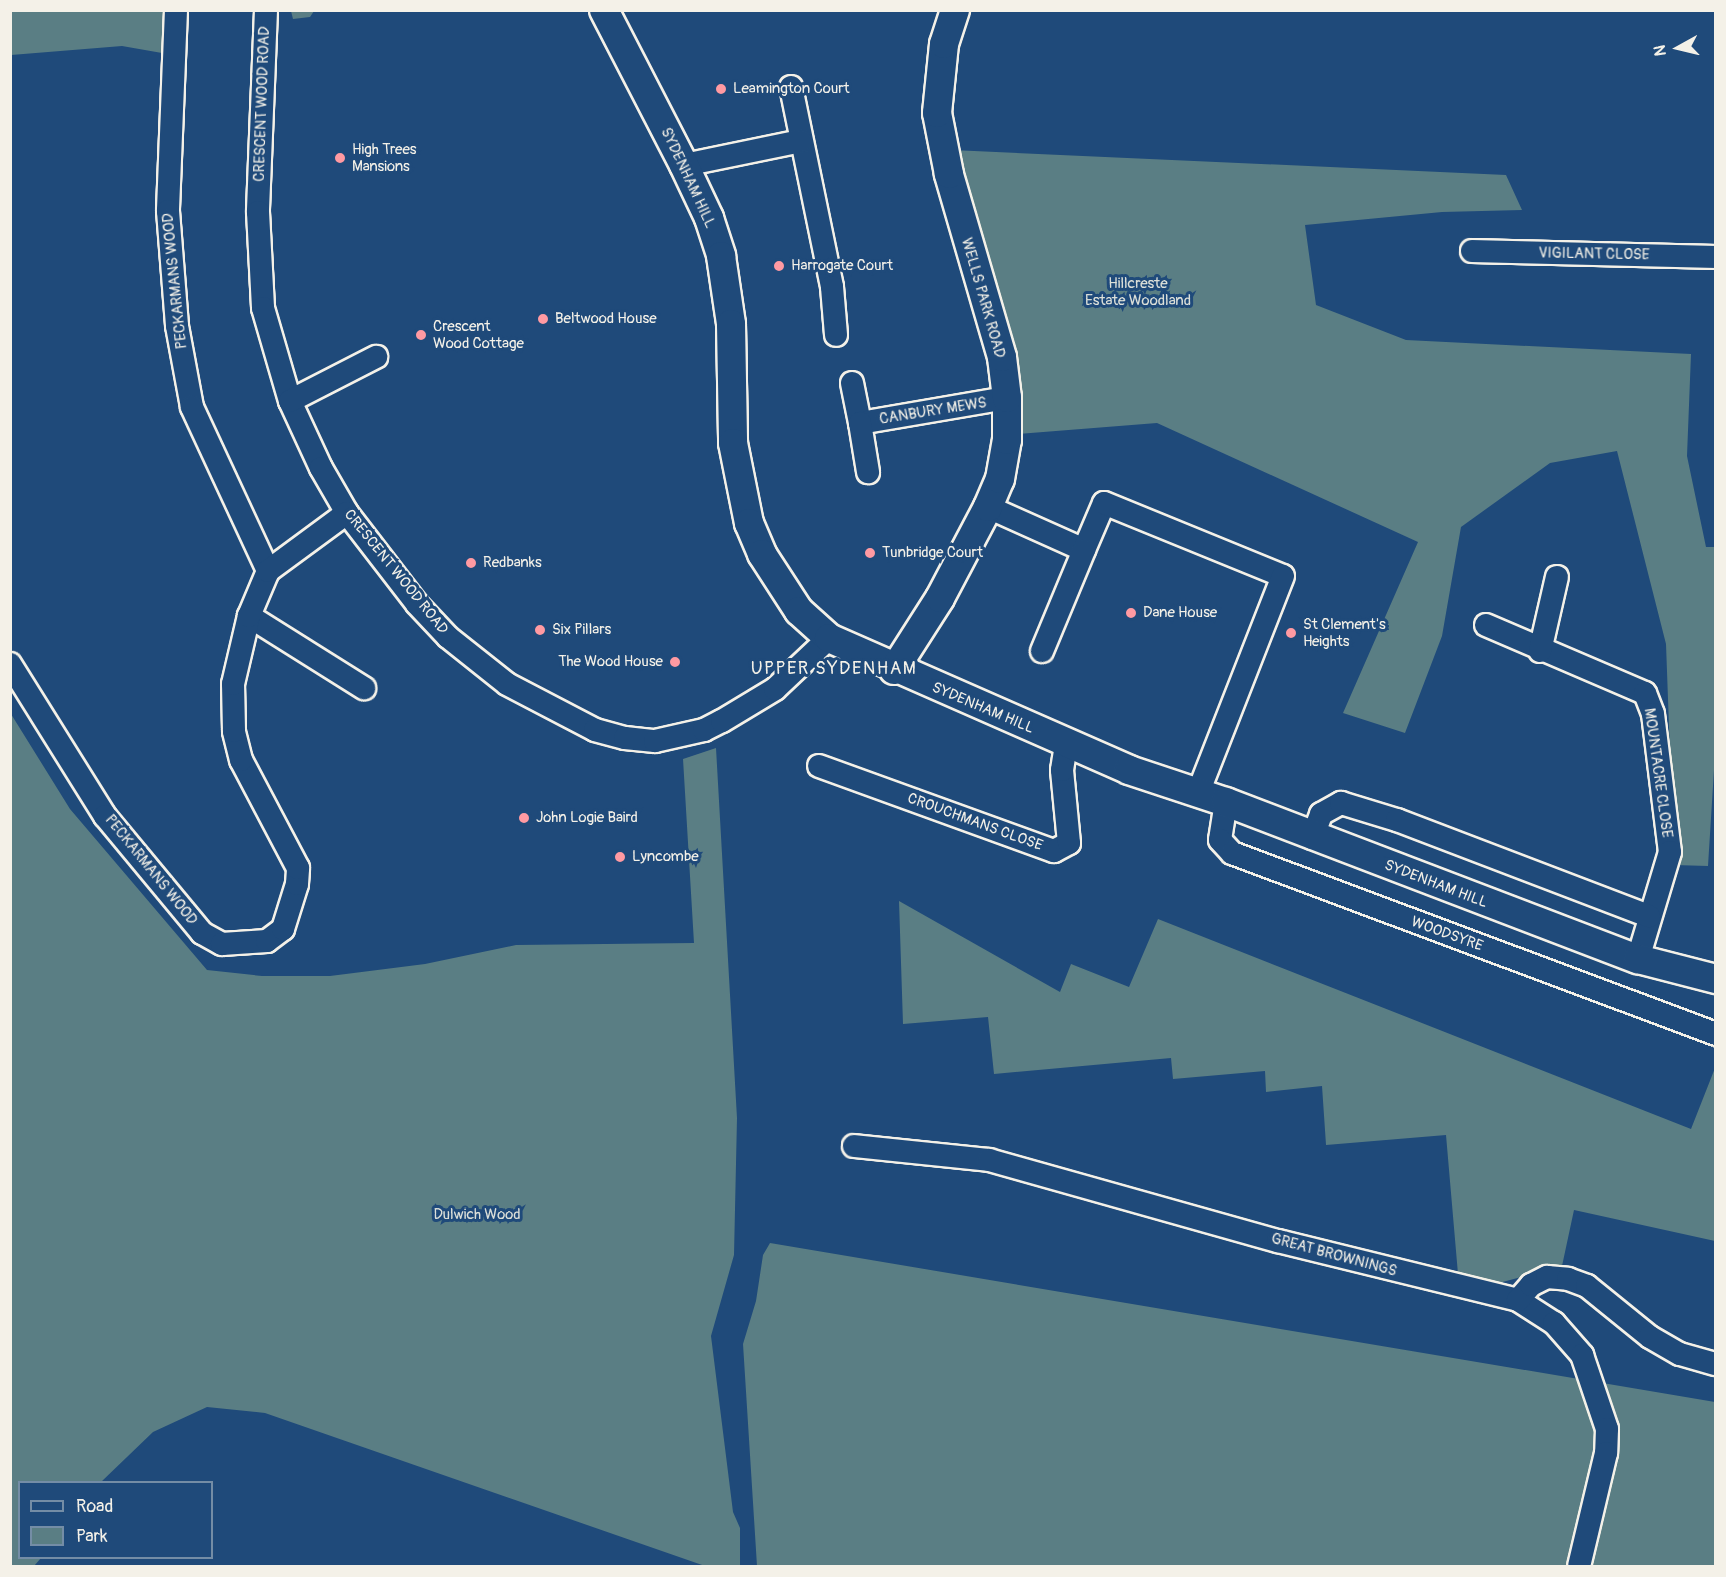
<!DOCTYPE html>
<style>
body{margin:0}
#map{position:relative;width:1726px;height:1577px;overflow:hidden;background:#1f4a7a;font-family:Pangolin,sans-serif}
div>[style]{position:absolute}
.green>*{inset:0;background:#5a7e84}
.roads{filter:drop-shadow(2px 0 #f4f1e8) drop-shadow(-2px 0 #f4f1e8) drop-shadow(0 2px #f4f1e8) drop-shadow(0 -2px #f4f1e8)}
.minor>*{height:22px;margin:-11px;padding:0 11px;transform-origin:11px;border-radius:11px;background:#1f4a7a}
.tertiary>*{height:28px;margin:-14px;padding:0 14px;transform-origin:14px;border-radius:14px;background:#1f4a7a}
.dots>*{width:16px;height:16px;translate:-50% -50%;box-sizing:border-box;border:3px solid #1f4a7a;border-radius:50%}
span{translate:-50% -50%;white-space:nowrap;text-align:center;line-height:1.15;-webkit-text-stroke:6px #1f4a7a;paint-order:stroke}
.poi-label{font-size:15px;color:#f4f1e8}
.left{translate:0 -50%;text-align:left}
.right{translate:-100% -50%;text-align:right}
.street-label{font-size:15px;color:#f4f1e8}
.park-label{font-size:15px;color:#dde0d9}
.quarter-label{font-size:18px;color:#f4f1e8;letter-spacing:1.5px}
.frame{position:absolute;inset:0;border:12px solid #f4f1e8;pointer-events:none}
.legend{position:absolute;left:18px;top:1481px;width:195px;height:78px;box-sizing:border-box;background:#1f4a7a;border:2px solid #748da6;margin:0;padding:8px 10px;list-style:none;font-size:18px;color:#f4f1e8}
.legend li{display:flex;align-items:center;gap:12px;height:30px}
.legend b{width:30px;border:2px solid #748da6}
.north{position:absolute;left:1648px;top:18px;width:60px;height:60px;-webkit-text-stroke:4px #1f4a7a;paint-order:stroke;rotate:262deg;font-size:16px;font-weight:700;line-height:24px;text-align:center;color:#f4f1e8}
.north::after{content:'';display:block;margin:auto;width:21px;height:27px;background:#f4f1e8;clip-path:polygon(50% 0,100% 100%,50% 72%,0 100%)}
</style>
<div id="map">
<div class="green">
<div style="clip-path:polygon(11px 10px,164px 11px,162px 53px,122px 46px,11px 55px)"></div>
<div style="clip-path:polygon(291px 11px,291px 10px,314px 11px,310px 17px,293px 19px)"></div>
<div style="clip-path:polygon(952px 150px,1506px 175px,1522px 210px,1442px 212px,1305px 225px,1316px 305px,1406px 340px,1691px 354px,1687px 456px,1706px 547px,1716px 547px,1716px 738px,1708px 866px,1674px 865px,1666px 644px,1617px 451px,1550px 463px,1461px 527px,1442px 636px,1405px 733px,1343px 713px,1418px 542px,1157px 423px,1018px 434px,1015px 343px)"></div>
<div style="clip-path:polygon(11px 714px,70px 809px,207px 970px,262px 976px,330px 976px,425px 964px,516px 945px,694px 943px,683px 759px,716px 748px,737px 1118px,734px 1255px,711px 1336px,733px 1512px,740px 1528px,740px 1566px,705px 1566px,265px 1413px,207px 1407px,153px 1432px,101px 1482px,20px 1482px,20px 1558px,41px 1558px,34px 1566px,11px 1566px)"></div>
<div style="clip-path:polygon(899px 901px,1060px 992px,1071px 964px,1129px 987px,1158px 919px,1691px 1129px,1715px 1068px,1715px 1241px,1574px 1210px,1562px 1266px,1495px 1284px,1458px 1274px,1446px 1135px,1326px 1145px,1322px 1086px,1266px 1092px,1265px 1071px,1173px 1079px,1171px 1058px,994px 1074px,988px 1017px,903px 1024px)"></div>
<div style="clip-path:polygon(770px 1243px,1715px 1402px,1715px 1566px,757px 1566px,743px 1344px,756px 1301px,763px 1255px)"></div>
</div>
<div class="roads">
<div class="minor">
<div style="left:176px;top:10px;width:201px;rotate:92.3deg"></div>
<div style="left:168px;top:211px;width:115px;rotate:85.5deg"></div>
<div style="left:177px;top:326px;width:82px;rotate:79.5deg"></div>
<div style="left:192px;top:407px;width:181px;rotate:65.1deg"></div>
<div style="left:266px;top:10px;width:202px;rotate:92.3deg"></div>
<div style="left:258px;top:212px;width:96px;rotate:87deg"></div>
<div style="left:263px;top:308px;width:97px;rotate:73.8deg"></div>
<div style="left:290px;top:401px;width:74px;rotate:65.2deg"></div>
<div style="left:321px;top:468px;width:52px;rotate:60deg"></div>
<div style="left:347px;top:513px;width:115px;rotate:52.4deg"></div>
<div style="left:417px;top:604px;width:45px;rotate:46.8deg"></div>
<div style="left:448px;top:637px;width:75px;rotate:38.5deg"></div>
<div style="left:507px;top:684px;width:99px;rotate:27.6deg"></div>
<div style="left:595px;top:730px;width:31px;rotate:15deg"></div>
<div style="left:625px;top:738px;width:30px;rotate:6deg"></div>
<div style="left:655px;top:741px;width:50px;rotate:-12.7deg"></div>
<div style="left:704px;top:730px;width:20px;rotate:-27deg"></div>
<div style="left:722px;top:721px;width:62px;rotate:-31.1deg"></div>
<div style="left:775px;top:689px;width:74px;rotate:-43.4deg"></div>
<div style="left:791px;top:87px;width:204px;rotate:78.4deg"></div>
<div style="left:832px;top:287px;width:48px;rotate:85.2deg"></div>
<div style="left:684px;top:165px;width:119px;rotate:-11.6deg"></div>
<div style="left:1472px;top:251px;width:244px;rotate:1.4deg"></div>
<div style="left:852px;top:383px;width:41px;rotate:78.7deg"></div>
<div style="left:860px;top:423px;width:149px;rotate:-9.7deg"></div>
<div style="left:290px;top:401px;width:97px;rotate:-27.1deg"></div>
<div style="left:860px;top:423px;width:50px;rotate:80.7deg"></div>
<div style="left:988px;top:507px;width:105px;rotate:24.1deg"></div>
<div style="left:1084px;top:550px;width:51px;rotate:-66.9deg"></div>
<div style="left:1104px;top:503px;width:193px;rotate:22.2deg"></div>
<div style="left:1283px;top:576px;width:233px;rotate:111.4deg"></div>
<div style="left:249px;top:616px;width:136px;rotate:32.1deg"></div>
<div style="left:1486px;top:625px;width:173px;rotate:23.2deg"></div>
<div style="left:1645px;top:693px;width:22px;rotate:69deg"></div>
<div style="left:1653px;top:714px;width:139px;rotate:83deg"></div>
<div style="left:1670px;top:852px;width:112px;rotate:106.7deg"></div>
<div style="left:1042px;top:651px;width:109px;rotate:-67.4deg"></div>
<div style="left:1540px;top:651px;width:76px;rotate:-77.1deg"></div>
<div style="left:10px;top:664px;width:179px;rotate:58deg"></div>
<div style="left:105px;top:816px;width:152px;rotate:50.3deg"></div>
<div style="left:202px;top:933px;width:23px;rotate:29deg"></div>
<div style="left:222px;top:944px;width:45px;rotate:-3.8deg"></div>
<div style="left:267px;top:941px;width:20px;rotate:-37deg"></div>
<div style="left:283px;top:929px;width:47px;rotate:-72.7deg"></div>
<div style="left:297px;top:884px;width:16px;rotate:-86deg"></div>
<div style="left:298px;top:868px;width:122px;rotate:-117.8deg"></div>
<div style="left:241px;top:760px;width:30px;rotate:-104deg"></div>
<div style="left:234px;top:731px;width:47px;rotate:-91.2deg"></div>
<div style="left:233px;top:684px;width:70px;rotate:-76.8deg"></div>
<div style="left:249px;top:616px;width:49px;rotate:-67.1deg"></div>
<div style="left:268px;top:571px;width:98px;rotate:-36.3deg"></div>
<div style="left:819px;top:766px;width:250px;rotate:19.9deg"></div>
<div style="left:1054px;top:851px;width:17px;rotate:-28deg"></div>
<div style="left:1069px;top:843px;width:73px;rotate:-95.5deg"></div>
<div style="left:1062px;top:770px;width:26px;rotate:-81deg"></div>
<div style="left:1226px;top:802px;width:38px;rotate:99deg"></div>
<div style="left:1220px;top:840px;width:18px;rotate:47deg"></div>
<div style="left:1232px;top:853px;width:517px;rotate:20.5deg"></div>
<div style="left:1312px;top:838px;width:26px;rotate:-69deg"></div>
<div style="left:1321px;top:814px;width:23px;rotate:-29deg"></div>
<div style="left:1341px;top:803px;width:59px;rotate:16.9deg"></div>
<div style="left:1397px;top:820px;width:270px;rotate:20.9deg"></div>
<div style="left:854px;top:1146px;width:136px;rotate:5.9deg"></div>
<div style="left:989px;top:1160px;width:300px;rotate:15.7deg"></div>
<div style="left:1278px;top:1241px;width:247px;rotate:13.8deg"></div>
<div style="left:1518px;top:1300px;width:43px;rotate:32.6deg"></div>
<div style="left:1554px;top:1323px;width:43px;rotate:48.8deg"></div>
<div style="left:1582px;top:1355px;width:78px;rotate:71.3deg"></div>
<div style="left:1607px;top:1429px;width:24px;rotate:92deg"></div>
<div style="left:1606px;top:1453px;width:116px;rotate:103.4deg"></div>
<div style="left:1518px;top:1300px;width:20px;rotate:-49deg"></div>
<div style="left:1531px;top:1285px;width:18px;rotate:-27deg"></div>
<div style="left:1547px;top:1277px;width:21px;rotate:5deg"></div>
<div style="left:1568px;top:1279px;width:20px;rotate:20deg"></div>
<div style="left:1587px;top:1286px;width:81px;rotate:39deg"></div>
<div style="left:1650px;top:1337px;width:34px;rotate:30deg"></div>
<div style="left:1680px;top:1354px;width:37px;rotate:16deg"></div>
</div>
<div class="tertiary">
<div style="left:604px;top:10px;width:174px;rotate:62.7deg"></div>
<div style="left:684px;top:165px;width:59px;rotate:64.7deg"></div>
<div style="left:709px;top:218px;width:40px;rotate:72deg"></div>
<div style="left:721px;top:256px;width:69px;rotate:81.6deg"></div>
<div style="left:731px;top:324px;width:119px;rotate:89deg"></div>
<div style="left:733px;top:443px;width:82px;rotate:78.7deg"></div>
<div style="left:749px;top:523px;width:34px;rotate:67deg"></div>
<div style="left:762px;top:554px;width:68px;rotate:57deg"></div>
<div style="left:799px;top:611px;width:40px;rotate:42deg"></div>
<div style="left:829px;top:638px;width:328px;rotate:23.7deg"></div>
<div style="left:1129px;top:770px;width:102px;rotate:18.3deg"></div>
<div style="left:1226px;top:802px;width:441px;rotate:20.9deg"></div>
<div style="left:1638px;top:959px;width:81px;rotate:14.4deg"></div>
<div style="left:894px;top:670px;width:85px;rotate:-57.4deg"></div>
<div style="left:940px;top:598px;width:103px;rotate:-62.2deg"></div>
<div style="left:988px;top:507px;width:30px;rotate:-67deg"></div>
<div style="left:1000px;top:479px;width:40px;rotate:-80deg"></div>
<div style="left:1007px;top:440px;width:42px;rotate:-90deg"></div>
<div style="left:1007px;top:398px;width:41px;rotate:-97deg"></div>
<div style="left:1002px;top:357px;width:191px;rotate:-106.2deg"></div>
<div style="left:949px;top:174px;width:62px;rotate:-101.1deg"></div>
<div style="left:937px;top:113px;width:69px;rotate:-84.2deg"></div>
<div style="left:944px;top:44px;width:36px;rotate:-72deg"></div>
</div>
</div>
<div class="dots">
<div style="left:721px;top:89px;background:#ff9aa2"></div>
<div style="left:340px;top:158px;background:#ff9aa2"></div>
<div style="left:779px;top:266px;background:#ff9aa2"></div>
<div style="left:543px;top:319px;background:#ff9aa2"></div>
<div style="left:421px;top:335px;background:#ff9aa2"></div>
<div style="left:870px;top:553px;background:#ff9aa2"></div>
<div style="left:471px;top:563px;background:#ff9aa2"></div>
<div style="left:1131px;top:613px;background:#ff9aa2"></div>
<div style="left:540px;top:630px;background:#ff9aa2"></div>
<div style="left:1291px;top:633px;background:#ff9aa2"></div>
<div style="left:675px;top:662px;background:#ff9aa2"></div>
<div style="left:524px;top:818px;background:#ff9aa2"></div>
<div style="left:620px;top:857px;background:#ff9aa2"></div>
</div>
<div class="poi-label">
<span class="left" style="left:733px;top:89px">Leamington Court</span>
<span class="left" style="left:352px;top:158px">High Trees<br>Mansions</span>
<span class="left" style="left:791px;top:266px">Harrogate Court</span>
<span class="left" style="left:555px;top:319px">Beltwood House</span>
<span class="left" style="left:433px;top:335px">Crescent<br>Wood Cottage</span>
<span class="left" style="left:882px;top:553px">Tunbridge Court</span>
<span class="left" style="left:483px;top:563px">Redbanks</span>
<span class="left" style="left:1143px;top:613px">Dane House</span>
<span class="left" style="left:1303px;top:633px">St Clement's<br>Heights</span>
<span class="left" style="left:552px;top:630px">Six Pillars</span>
<span class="right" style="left:663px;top:662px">The Wood House</span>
<span class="left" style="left:536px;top:818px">John Logie Baird</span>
<span class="left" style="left:632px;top:857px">Lyncombe</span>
</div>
<div class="street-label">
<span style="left:262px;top:104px;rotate:-88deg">CRESCENT WOOD ROAD</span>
<span style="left:688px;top:178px;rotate:65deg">SYDENHAM HILL</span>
<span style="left:1594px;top:254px;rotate:1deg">VIGILANT CLOSE</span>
<span style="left:175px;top:281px;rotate:-96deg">PECKARMANS WOOD</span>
<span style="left:983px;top:298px;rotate:74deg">WELLS PARK ROAD</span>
<span style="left:933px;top:411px;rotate:-9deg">CANBURY MEWS</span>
<span style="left:396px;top:572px;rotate:51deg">CRESCENT WOOD ROAD</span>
<span style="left:983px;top:708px;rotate:23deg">SYDENHAM HILL</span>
<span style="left:1658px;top:773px;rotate:82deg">MOUNTACRE CLOSE</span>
<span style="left:975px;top:822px;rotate:20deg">CROUCHMANS CLOSE</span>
<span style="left:151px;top:870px;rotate:51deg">PECKARMANS WOOD</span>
<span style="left:1436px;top:884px;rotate:21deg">SYDENHAM HILL</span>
<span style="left:1447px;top:934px;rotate:20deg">WOODSYRE</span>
<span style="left:1334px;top:1255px;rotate:15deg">GREAT BROWNINGS</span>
</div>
<div class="park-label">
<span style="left:1138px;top:292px">Hillcreste<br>Estate Woodland</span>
<span style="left:477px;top:1215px">Dulwich Wood</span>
</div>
<div class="quarter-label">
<span style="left:834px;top:669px">UPPER SYDENHAM</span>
</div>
<div class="frame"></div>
<ul class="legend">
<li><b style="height:8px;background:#1f4a7a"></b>Road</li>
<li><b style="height:16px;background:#5a7e84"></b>Park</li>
</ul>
<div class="north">N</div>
</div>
